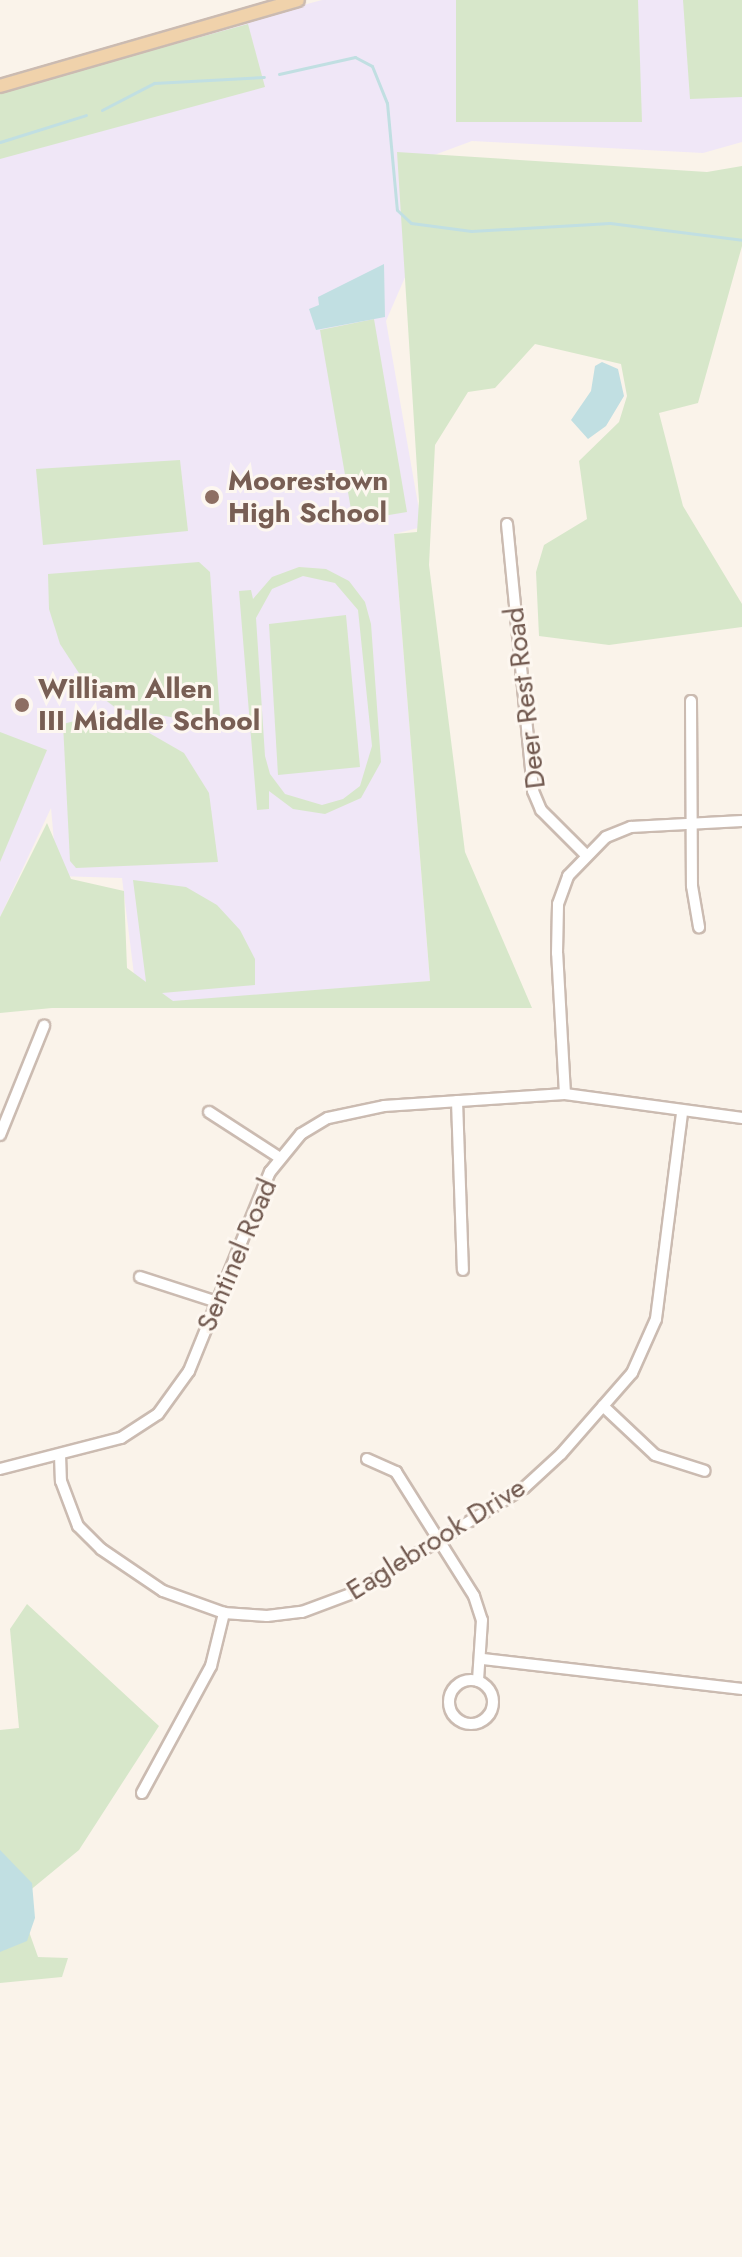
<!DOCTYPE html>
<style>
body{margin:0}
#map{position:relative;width:742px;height:2257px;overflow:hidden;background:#faf3ea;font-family:Jost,sans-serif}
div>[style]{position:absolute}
.education>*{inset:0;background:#f0e7f7}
.green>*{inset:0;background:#d7e7ca}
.water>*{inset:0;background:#c1dfe2}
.stream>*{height:3px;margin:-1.5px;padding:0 1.5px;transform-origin:1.5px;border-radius:1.5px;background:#c1dfe2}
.roads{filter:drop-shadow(2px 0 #cbbbb1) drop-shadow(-2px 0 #cbbbb1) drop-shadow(0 2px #cbbbb1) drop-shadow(0 -2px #cbbbb1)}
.minor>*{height:10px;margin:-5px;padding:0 5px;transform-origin:5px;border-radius:5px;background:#fff}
.minor>.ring{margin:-5px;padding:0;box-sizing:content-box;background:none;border:10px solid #fff;border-radius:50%}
.major>*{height:12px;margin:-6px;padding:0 6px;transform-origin:6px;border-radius:6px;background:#f0d2ab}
.dots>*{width:22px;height:22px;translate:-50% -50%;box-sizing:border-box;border:4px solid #fdf7f0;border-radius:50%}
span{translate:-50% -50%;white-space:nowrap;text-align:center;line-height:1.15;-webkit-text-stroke:6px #fdf7f0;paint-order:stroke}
.education-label{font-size:28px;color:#785e54;font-weight:700}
.left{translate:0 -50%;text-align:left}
.street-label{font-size:28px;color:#725a50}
</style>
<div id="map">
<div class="education">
<div style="clip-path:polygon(322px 0,742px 0,742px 142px,703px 153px,472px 141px,399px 168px,406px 275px,386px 321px,422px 527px,394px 534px,430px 981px,138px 1007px,122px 878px,57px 876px,51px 808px,0 917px,0 87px)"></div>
</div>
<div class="green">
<div style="clip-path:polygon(456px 0,638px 0,642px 122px,456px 122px)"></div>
<div style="clip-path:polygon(683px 0,742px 0,742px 97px,690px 99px)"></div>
<div style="clip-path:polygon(248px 24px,265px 87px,0 159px,0 92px)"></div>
<div style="clip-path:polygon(397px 152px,707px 172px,742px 166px,742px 246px,698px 403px,659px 413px,683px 506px,742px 604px,742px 627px,609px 645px,539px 636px,536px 572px,544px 545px,587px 519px,579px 461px,619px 422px,627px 396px,621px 364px,535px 344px,495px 388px,468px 392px,435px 445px,429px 565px,465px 852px,532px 1008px,52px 1008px,0 1013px,0 917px,47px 823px,71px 879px,124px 891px,127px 968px,146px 982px,133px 880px,186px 887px,217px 905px,240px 930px,255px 959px,255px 985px,162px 993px,173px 1001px,430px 981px,394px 534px,417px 532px,419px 501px)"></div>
<div style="clip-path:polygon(374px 319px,407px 512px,353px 521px,320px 330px)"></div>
<div style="clip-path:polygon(180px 460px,188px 531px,43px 545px,36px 469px)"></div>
<div style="clip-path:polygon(199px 562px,210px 572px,220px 716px,177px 718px,116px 708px,88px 687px,60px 644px,49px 609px,48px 574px)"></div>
<div style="clip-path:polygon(evenodd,299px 567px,326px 569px,349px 581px,365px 602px,371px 624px,381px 762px,361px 798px,325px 814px,293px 809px,269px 791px,269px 809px,257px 810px,239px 591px,251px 590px,253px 599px,272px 577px,299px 567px,303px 576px,335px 583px,358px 610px,372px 746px,360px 786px,343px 799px,322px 805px,285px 794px,270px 774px,265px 756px,256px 618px,272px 589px,303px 576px)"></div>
<div style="clip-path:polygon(346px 615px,360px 767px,278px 775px,269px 624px)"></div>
<div style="clip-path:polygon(82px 719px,137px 726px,184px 753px,209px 793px,218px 862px,76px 868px,70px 861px,63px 724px)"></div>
<div style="clip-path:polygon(0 732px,47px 750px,0 862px)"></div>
<div style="clip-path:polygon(27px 1604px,159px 1726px,79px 1850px,28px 1892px,27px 1926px,38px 1957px,68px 1958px,62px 1977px,0 1983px,0 1730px,19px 1728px,10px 1629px)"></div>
</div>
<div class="water">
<div style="clip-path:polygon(384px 264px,385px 317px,316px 330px,309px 309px,319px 305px,318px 297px)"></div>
<div style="clip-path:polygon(602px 362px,618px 369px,624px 396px,606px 426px,588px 439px,571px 420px,591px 391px,595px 366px)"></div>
<div style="clip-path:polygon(0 1850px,32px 1883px,35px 1918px,27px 1941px,0 1952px)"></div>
</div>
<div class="stream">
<div style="left:279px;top:74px;width:78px;rotate:-12.6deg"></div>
<div style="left:355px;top:57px;width:19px;rotate:28deg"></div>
<div style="left:372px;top:66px;width:40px;rotate:68deg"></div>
<div style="left:387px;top:103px;width:107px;rotate:84.7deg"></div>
<div style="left:397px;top:210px;width:19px;rotate:43deg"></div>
<div style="left:411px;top:223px;width:61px;rotate:7.6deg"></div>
<div style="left:471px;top:231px;width:139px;rotate:-3.3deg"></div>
<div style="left:610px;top:223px;width:133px;rotate:7.3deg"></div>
<div style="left:102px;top:110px;width:59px;rotate:-27.4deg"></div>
<div style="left:154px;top:83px;width:110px;rotate:-3.1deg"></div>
<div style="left:0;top:142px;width:90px;rotate:-17.4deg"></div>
</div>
<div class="roads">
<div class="minor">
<div style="left:507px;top:524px;width:268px;rotate:84.4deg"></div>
<div style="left:533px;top:791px;width:21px;rotate:67deg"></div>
<div style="left:541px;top:810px;width:62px;rotate:45deg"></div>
<div style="left:691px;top:701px;width:185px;rotate:89.7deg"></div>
<div style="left:692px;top:886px;width:42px;rotate:80.3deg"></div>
<div style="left:565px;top:1094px;width:141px;rotate:-93.2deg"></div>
<div style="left:557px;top:953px;width:49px;rotate:-88.8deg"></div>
<div style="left:558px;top:904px;width:30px;rotate:-70deg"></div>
<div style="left:568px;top:876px;width:54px;rotate:-45.7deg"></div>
<div style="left:606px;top:837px;width:27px;rotate:-22deg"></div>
<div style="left:631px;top:827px;width:111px;rotate:-3.1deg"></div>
<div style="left:457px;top:1101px;width:169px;rotate:88deg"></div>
<div style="left:209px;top:1112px;width:85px;rotate:32.9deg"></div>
<div style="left:0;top:1135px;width:118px;rotate:-68deg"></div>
<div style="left:140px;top:1277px;width:81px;rotate:18deg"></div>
<div style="left:603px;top:1406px;width:71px;rotate:43.3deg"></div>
<div style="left:655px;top:1455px;width:52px;rotate:17.7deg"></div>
<div style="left:60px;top:1455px;width:26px;rotate:88deg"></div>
<div style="left:61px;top:1481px;width:48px;rotate:69.3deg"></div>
<div style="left:78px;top:1526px;width:33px;rotate:45deg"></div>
<div style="left:101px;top:1549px;width:75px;rotate:34.1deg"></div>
<div style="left:163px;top:1591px;width:65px;rotate:19.8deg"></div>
<div style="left:224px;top:1613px;width:43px;rotate:4deg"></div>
<div style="left:267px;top:1616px;width:35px;rotate:-7deg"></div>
<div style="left:302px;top:1612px;width:54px;rotate:-20.4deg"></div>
<div style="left:353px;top:1593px;width:201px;rotate:-31.6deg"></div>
<div style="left:524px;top:1488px;width:50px;rotate:-42.6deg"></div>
<div style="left:561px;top:1454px;width:108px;rotate:-48.8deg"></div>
<div style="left:632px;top:1373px;width:59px;rotate:-66deg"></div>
<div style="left:656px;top:1319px;width:209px;rotate:-82.8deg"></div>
<div style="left:367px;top:1459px;width:32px;rotate:24deg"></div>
<div style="left:396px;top:1472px;width:146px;rotate:57.8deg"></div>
<div style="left:474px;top:1596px;width:25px;rotate:72deg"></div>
<div style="left:482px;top:1620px;width:61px;rotate:93.8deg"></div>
<div style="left:0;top:1469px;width:125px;rotate:-14.4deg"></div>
<div style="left:121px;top:1438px;width:44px;rotate:-33deg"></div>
<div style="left:158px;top:1414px;width:53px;rotate:-54.2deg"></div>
<div style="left:189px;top:1371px;width:215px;rotate:-67.9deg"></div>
<div style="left:270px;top:1172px;width:49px;rotate:-50.8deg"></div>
<div style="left:301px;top:1134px;width:31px;rotate:-31deg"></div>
<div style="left:328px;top:1118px;width:57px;rotate:-12.1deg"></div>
<div style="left:384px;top:1106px;width:181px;rotate:-3.8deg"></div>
<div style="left:565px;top:1094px;width:179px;rotate:7.7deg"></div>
<div style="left:483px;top:1659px;width:261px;rotate:6.6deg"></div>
<div class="ring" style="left:449px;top:1680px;width:34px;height:34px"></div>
<div style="left:142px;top:1793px;width:145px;rotate:-61.5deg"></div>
<div style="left:211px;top:1666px;width:55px;rotate:-76.2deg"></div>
</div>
<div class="major">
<div style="left:0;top:86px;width:310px;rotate:-16.1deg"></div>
</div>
</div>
<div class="dots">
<div style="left:212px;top:497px;background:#8d6e63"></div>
<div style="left:22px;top:705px;background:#8d6e63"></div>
</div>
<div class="education-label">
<span class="left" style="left:228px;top:497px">Moorestown<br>High School</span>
<span class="left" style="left:38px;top:705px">William Allen<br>III Middle School</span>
</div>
<div class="street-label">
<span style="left:525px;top:698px;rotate:-97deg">Deer Rest Road</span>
<span style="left:237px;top:1255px;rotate:-67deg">Sentinel Road</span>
<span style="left:436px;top:1539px;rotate:-32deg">Eaglebrook Drive</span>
</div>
</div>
